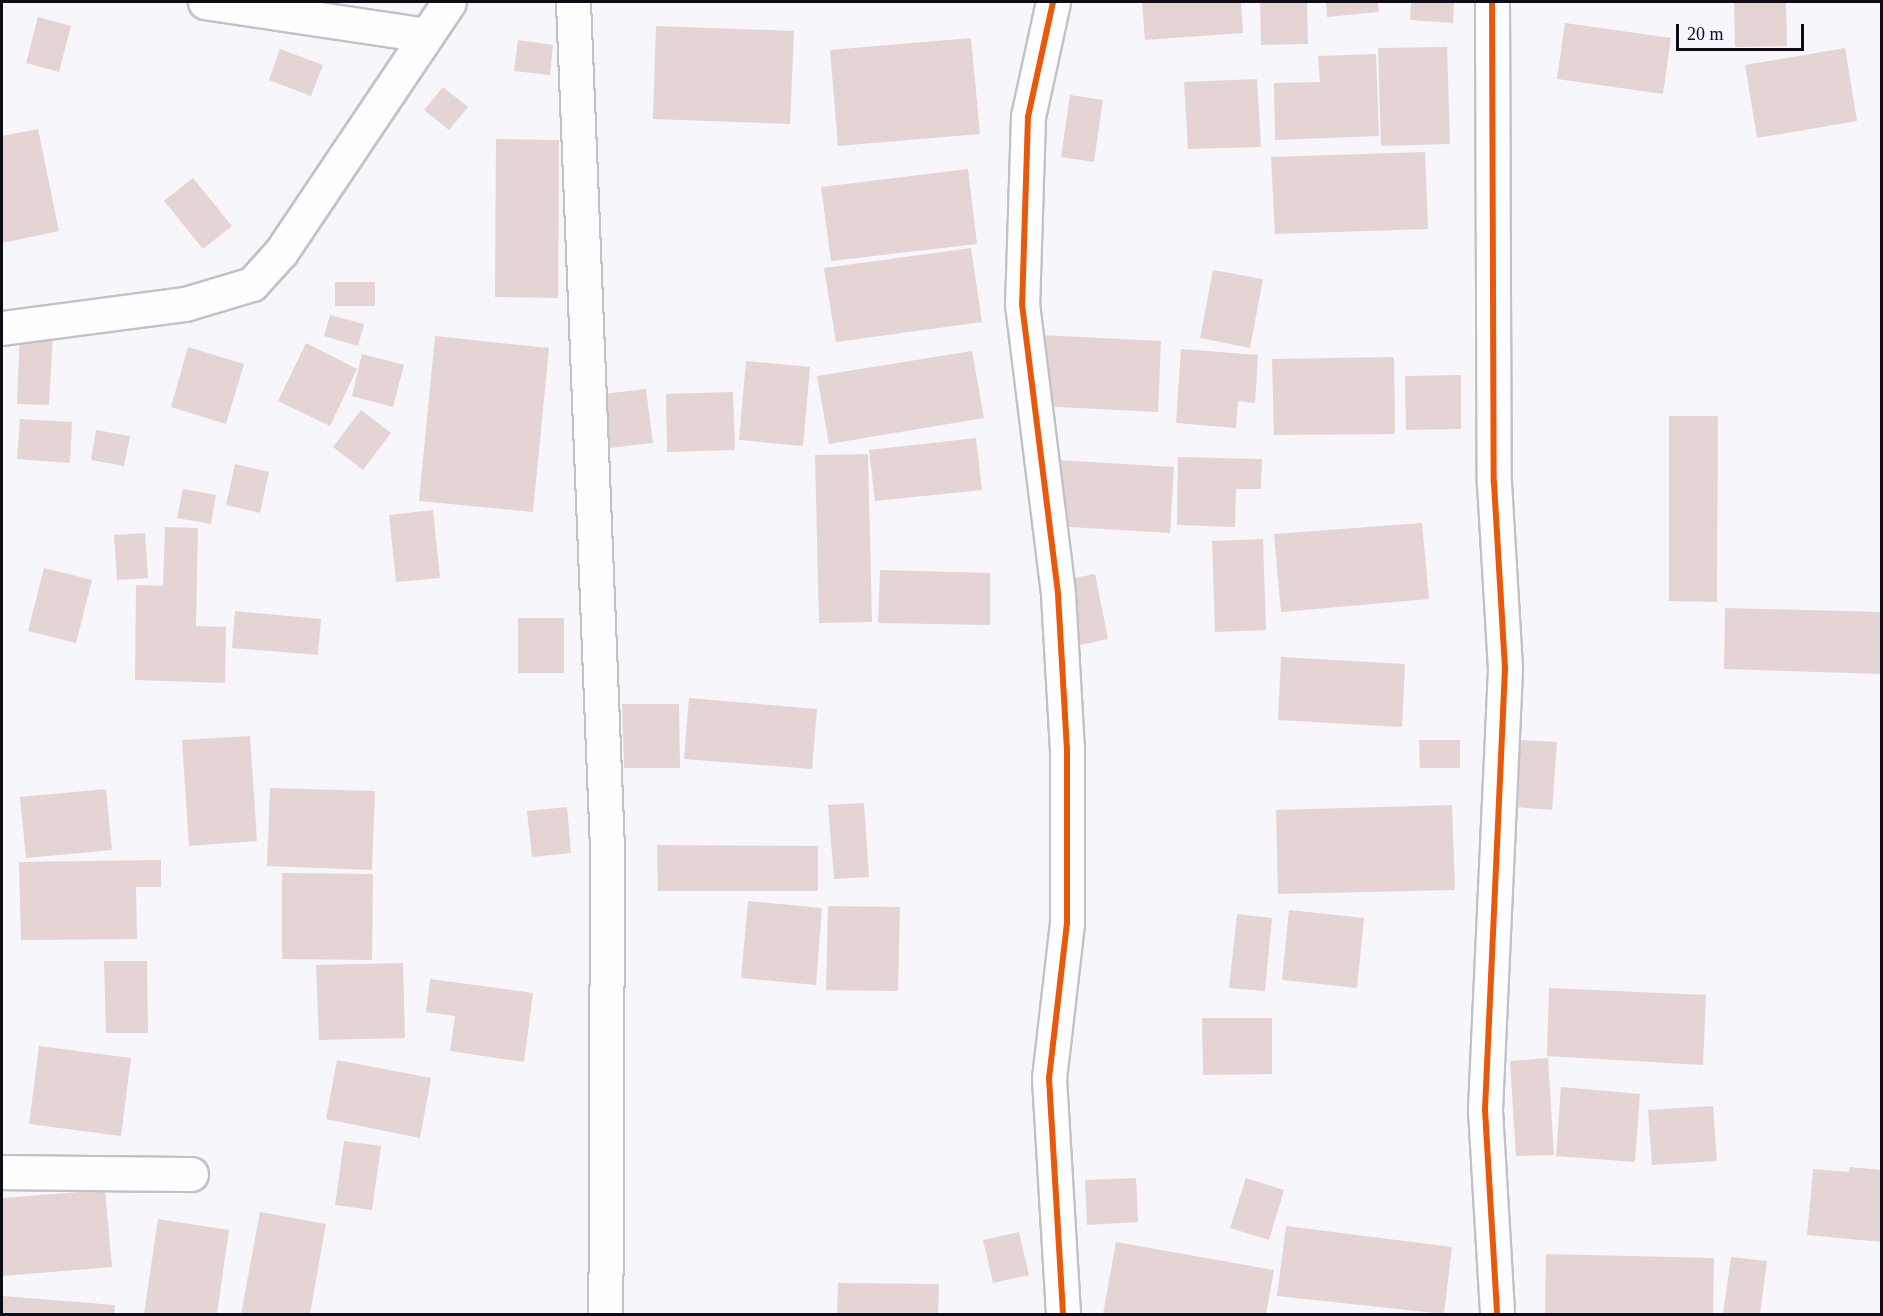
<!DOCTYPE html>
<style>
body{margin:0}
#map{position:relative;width:1883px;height:1316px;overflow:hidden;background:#f7f6fb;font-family:Georgia,serif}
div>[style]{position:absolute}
.building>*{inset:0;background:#e5d4d4}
.roads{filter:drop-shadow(2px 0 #c3c1c8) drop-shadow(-2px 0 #c3c1c8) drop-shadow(0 2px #c3c1c8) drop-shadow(0 -2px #c3c1c8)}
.minor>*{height:33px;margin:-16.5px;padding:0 16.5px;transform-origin:16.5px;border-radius:16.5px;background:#fefefe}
.cycleway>*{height:6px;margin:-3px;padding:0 3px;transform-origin:3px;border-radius:3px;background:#e8590c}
span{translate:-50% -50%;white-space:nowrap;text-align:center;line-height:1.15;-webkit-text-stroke:4.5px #f6f3fe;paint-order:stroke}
.frame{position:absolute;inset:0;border:3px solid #0f0c15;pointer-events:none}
.scale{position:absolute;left:1676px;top:24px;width:128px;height:27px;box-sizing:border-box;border:3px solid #0f0c15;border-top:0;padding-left:8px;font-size:18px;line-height:21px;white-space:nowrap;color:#0f0c15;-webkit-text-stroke:4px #f6f3fe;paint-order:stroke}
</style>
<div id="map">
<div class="building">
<div style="clip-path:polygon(1142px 2px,1241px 2px,1243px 33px,1145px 40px)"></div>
<div style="clip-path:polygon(1260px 2px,1307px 2px,1308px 44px,1261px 45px)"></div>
<div style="clip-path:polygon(1326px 2px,1378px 2px,1379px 12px,1327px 17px)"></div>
<div style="clip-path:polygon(1411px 2px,1454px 2px,1453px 23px,1410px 20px)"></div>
<div style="clip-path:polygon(1734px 2px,1786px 2px,1787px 46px,1735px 47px)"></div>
<div style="clip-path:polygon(38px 17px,71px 26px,59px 72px,26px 63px)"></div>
<div style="clip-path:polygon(1565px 23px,1671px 38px,1663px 94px,1557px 79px)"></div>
<div style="clip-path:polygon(656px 26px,794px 31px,790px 124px,653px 119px)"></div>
<div style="clip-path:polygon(971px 38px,980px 134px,838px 146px,830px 50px)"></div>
<div style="clip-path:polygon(518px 40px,553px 45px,550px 75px,514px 71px)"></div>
<div style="clip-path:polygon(1447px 47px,1450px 144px,1381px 146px,1378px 48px)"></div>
<div style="clip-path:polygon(1845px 48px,1857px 121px,1757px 138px,1745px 65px)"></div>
<div style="clip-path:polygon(280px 49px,323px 65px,311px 96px,269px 80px)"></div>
<div style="clip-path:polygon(1376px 54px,1379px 136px,1275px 140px,1274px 83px,1320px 82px,1318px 56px)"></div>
<div style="clip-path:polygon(1257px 79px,1261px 147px,1188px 149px,1184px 82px)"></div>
<div style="clip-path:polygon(443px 87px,468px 107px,449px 130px,424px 110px)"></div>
<div style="clip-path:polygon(1070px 95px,1103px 100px,1094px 162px,1061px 157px)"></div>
<div style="clip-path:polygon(38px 129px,59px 231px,2px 243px,2px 136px)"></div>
<div style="clip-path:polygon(496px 139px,559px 140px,558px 298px,495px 297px)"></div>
<div style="clip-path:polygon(1425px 152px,1428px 229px,1275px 234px,1271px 157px)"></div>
<div style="clip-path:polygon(968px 169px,977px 244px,831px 261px,821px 187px)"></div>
<div style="clip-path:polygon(193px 178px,232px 226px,203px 249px,164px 201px)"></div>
<div style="clip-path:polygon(971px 248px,982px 322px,836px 342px,824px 268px)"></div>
<div style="clip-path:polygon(1213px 270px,1263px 279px,1250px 348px,1200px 338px)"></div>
<div style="clip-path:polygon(335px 282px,375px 282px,375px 306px,335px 306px)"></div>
<div style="clip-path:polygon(330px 315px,364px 324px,358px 346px,324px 336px)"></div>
<div style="clip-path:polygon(20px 330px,53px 333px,49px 405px,17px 404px)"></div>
<div style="clip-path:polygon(1042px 335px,1161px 341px,1158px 412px,1039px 406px)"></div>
<div style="clip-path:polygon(435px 336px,549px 348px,533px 512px,419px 501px)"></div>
<div style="clip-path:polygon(306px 343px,357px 369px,330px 426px,278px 401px)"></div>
<div style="clip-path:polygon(188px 347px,244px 364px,226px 424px,171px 407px)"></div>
<div style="clip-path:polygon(1181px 349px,1258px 355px,1255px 403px,1238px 401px,1236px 428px,1176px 423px)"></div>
<div style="clip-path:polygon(972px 351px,984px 418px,829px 444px,817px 376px)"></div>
<div style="clip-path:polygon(362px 354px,404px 365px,393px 407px,352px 396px)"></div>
<div style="clip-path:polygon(1394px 357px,1395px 434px,1274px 435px,1272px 359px)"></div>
<div style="clip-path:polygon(746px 361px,810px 367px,803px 446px,739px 440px)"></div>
<div style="clip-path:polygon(1461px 375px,1461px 429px,1406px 430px,1405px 376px)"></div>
<div style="clip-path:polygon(646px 389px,653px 443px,610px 448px,603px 394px)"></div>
<div style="clip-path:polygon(733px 392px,735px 450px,667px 452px,666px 394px)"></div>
<div style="clip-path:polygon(361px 410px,391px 433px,363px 470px,333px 447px)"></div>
<div style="clip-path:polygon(1669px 416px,1718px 416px,1717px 602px,1669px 601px)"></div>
<div style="clip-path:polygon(20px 419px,72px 422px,70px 463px,17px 459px)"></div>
<div style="clip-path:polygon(96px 430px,130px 436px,124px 466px,91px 460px)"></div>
<div style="clip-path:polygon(976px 438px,982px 490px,875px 501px,869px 450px)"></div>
<div style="clip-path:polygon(868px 454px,872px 622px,819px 623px,815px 455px)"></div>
<div style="clip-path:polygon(1178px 457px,1262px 459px,1261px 489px,1236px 489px,1235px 527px,1177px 525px)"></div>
<div style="clip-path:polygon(1057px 460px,1174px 467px,1170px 533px,1053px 526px)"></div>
<div style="clip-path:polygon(235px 464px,269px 472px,260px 513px,226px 505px)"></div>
<div style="clip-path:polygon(183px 489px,216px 495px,211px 524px,177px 518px)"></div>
<div style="clip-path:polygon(433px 510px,440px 578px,396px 582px,389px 515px)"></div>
<div style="clip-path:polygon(1422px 523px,1429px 599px,1281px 612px,1274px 534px)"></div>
<div style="clip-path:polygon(165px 527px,198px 528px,196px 626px,226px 627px,225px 683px,135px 680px,136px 585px,163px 586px)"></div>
<div style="clip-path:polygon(145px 533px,148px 578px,117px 580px,114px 535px)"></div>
<div style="clip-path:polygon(1263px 539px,1266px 630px,1215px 632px,1212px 541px)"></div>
<div style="clip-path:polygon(44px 568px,92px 580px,76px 643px,28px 631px)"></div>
<div style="clip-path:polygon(880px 570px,990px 573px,990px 625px,878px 623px)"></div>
<div style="clip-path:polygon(1095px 574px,1108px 639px,1076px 646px,1064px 580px)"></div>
<div style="clip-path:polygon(1725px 608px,1882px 612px,1882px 674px,1724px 669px)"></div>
<div style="clip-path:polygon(235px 611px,321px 619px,318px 655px,232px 648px)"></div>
<div style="clip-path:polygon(518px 618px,564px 618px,564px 673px,518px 673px)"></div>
<div style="clip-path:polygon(1281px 657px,1405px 664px,1402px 727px,1278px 720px)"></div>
<div style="clip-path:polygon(689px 698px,817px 709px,812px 769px,684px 759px)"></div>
<div style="clip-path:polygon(622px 704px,679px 704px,680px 768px,624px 768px)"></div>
<div style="clip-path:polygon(250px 736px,257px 841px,189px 846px,182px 740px)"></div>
<div style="clip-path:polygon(1419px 740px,1460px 740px,1460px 768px,1420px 768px)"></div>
<div style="clip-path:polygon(1521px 740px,1557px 742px,1552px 810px,1516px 807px)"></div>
<div style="clip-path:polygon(270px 788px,375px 791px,372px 870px,267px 866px)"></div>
<div style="clip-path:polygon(106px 789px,112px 850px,26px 858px,20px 797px)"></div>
<div style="clip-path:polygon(864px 803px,869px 877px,834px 879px,828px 805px)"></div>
<div style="clip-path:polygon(1452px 805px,1455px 890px,1278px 894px,1276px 810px)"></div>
<div style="clip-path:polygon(567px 807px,571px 853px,532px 857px,527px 811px)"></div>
<div style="clip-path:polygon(657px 845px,818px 846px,818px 891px,658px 891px)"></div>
<div style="clip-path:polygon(161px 860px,161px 887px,136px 887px,137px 939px,21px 940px,19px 862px)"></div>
<div style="clip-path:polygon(282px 873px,373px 874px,372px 960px,282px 959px)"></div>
<div style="clip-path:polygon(748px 901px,822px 908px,816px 985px,741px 978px)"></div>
<div style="clip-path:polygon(828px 906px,900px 907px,898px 991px,826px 990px)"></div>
<div style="clip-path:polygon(1289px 910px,1364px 918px,1357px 988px,1282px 980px)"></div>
<div style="clip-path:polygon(1237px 914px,1272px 918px,1265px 991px,1229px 988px)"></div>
<div style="clip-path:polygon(104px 961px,147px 961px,148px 1033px,106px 1033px)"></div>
<div style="clip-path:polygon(403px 963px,405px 1038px,319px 1040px,316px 965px)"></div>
<div style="clip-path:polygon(430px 979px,533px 993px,524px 1062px,450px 1051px,455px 1016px,426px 1012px)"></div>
<div style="clip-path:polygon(1549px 988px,1706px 995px,1703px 1065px,1547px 1056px)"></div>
<div style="clip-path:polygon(1202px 1018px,1272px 1018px,1272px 1074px,1203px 1075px)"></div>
<div style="clip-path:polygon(39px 1046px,131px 1058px,121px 1136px,29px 1124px)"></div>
<div style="clip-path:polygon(1548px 1058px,1554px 1155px,1516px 1156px,1510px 1061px)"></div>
<div style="clip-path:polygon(337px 1060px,431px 1078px,420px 1138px,326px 1119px)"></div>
<div style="clip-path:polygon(1561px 1087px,1640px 1094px,1635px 1162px,1556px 1156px)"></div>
<div style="clip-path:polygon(1713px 1106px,1717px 1161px,1652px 1165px,1648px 1110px)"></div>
<div style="clip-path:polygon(344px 1141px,381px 1146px,372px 1210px,335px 1205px)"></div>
<div style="clip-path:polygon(1850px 1167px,1882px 1170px,1882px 1242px,1807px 1235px,1813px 1169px,1849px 1172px)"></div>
<div style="clip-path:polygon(1136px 1178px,1138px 1222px,1087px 1225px,1085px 1180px)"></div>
<div style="clip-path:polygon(1246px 1178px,1284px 1190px,1269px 1240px,1230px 1228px)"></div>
<div style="clip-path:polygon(105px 1190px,112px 1267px,2px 1276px,2px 1198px)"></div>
<div style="clip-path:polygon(260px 1212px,326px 1224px,310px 1314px,241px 1314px)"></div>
<div style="clip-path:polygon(158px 1219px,229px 1230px,217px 1314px,144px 1314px)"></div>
<div style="clip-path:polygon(1286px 1226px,1452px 1247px,1444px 1314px,1277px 1296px)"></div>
<div style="clip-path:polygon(1019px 1232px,1029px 1275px,993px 1283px,983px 1240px)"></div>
<div style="clip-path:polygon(1116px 1242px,1274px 1270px,1266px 1314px,1103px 1314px)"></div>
<div style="clip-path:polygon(1546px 1254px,1714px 1258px,1713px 1314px,1545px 1314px)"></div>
<div style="clip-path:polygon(1731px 1257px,1767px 1261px,1760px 1314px,1723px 1314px)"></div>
<div style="clip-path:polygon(838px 1283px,939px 1284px,938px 1314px,837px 1314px)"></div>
<div style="clip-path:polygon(2px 1296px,115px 1305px,114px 1314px,2px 1314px)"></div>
</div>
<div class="roads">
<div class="minor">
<div style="left:205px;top:2px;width:223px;rotate:8.5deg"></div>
<div style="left:573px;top:2px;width:848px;rotate:87.7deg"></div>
<div style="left:607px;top:849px;width:465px;rotate:90.2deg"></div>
<div style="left:1053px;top:2px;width:118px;rotate:102.3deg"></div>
<div style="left:1028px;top:117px;width:187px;rotate:91.8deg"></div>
<div style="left:1022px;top:304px;width:292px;rotate:82.9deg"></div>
<div style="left:1058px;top:594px;width:154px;rotate:86.7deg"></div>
<div style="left:1067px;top:748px;width:175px;rotate:90deg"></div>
<div style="left:1067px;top:923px;width:156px;rotate:96.6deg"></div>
<div style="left:1049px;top:1078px;width:236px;rotate:86.6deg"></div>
<div style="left:1492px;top:2px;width:481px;rotate:89.8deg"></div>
<div style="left:1494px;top:483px;width:186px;rotate:86.6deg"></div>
<div style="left:1505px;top:669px;width:441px;rotate:92.6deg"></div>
<div style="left:1485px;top:1110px;width:204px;rotate:86.6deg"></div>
<div style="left:2px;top:328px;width:185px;rotate:-7.5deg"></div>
<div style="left:185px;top:304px;width:70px;rotate:-16.6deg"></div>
<div style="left:252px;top:284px;width:43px;rotate:-47.8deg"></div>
<div style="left:281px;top:252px;width:301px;rotate:-56.1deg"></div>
<div style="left:2px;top:1172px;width:189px;rotate:0.6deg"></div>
</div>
</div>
<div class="cycleway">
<div style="left:1053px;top:2px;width:118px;rotate:102.3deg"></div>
<div style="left:1028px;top:117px;width:187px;rotate:91.8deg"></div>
<div style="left:1022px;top:304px;width:292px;rotate:82.9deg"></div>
<div style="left:1058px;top:594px;width:154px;rotate:86.7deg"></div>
<div style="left:1067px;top:748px;width:175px;rotate:90deg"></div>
<div style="left:1067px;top:923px;width:156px;rotate:96.6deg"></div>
<div style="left:1049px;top:1078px;width:236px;rotate:86.6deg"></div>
<div style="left:1492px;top:2px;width:481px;rotate:89.8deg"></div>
<div style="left:1494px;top:483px;width:186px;rotate:86.6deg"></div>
<div style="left:1505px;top:669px;width:441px;rotate:92.6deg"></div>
<div style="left:1485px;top:1110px;width:204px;rotate:86.6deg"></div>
</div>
<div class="frame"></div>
<div class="scale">20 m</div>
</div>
